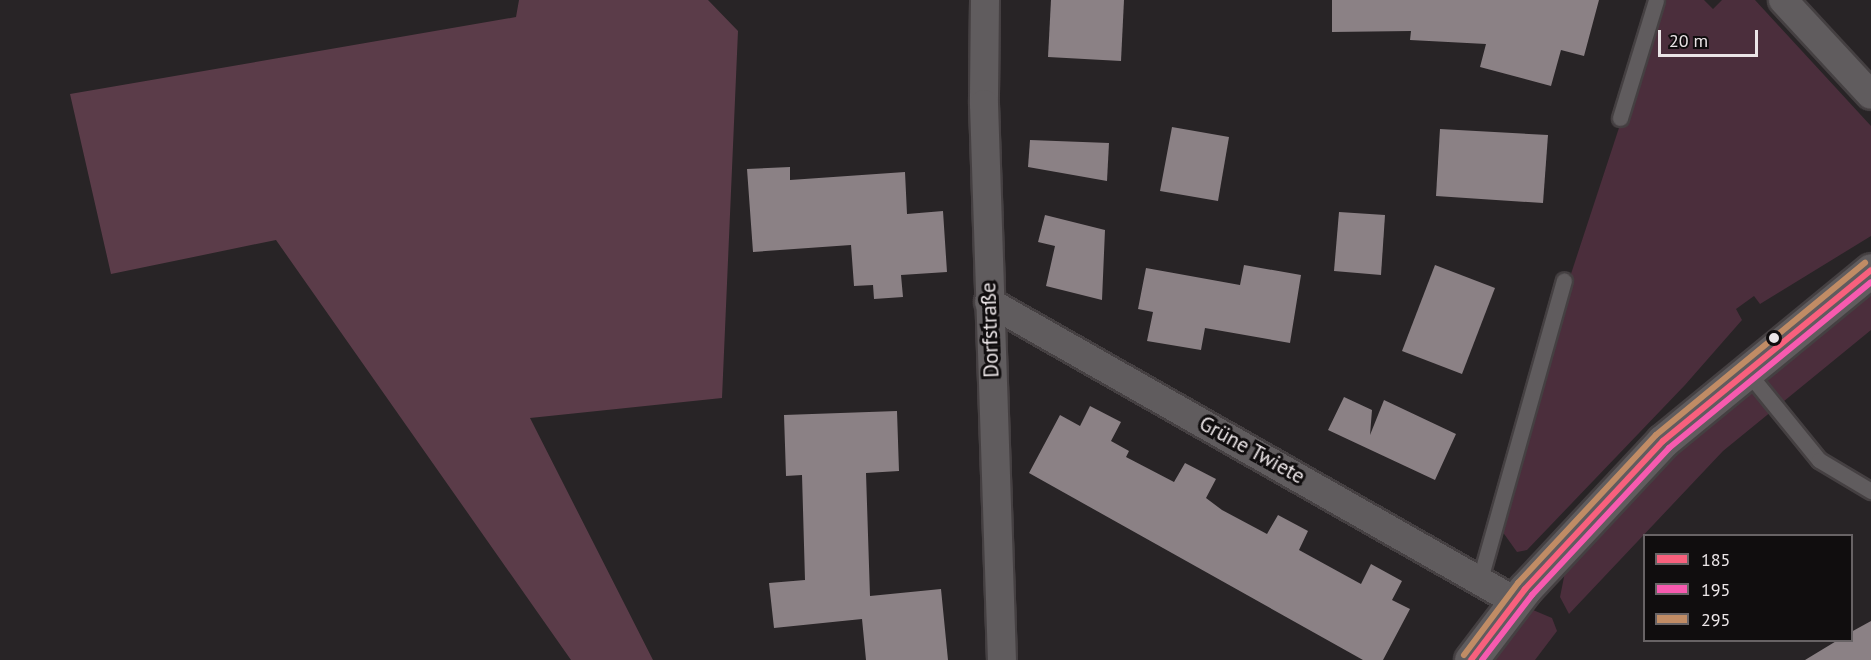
<!DOCTYPE html>
<meta charset="utf-8">
<style>
body{margin:0}
#map{position:relative;width:1871px;height:660px;overflow:hidden;background:#282426;font-family:"PT Sans",sans-serif}
div>[style]{position:absolute}
.green>*{inset:0;background:#4b2e3c}
.forest>*{inset:0;background:#5b3c49}
.building>*{inset:0;background:#8b8185}
.roads{filter:drop-shadow(2px 0 #454042) drop-shadow(-2px 0 #454042) drop-shadow(0 2px #454042) drop-shadow(0 -2px #454042)}
.lane>*{height:15px;margin:-7.5px;padding:0 7.5px;transform-origin:7.5px;border-radius:7.5px;background:#605c5e}
.street>*{height:28px;margin:-14px;padding:0 14px;transform-origin:14px;border-radius:14px;background:#605c5e}
.secondary>*{height:33px;margin:-16.5px;padding:0 16.5px;transform-origin:16.5px;border-radius:16.5px;background:#605c5e}
.bus-1>*{height:6px;margin:-3px;padding:0 3px;transform-origin:3px;border-radius:3px;background:#f8607d}
.bus-2>*{height:6px;margin:-3px;padding:0 3px;transform-origin:3px;border-radius:3px;background:#f75aaf}
.bus-3>*{height:6px;margin:-3px;padding:0 3px;transform-origin:3px;border-radius:3px;background:#c18c65}
.dots>*{width:16px;height:16px;translate:-50% -50%;box-sizing:border-box;border:3px solid #100d0e;border-radius:50%}
span{translate:-50% -50%;white-space:nowrap;text-align:center;line-height:1.15;-webkit-text-stroke:6px #100d0e;paint-order:stroke}
.street-label{font-size:21px;color:#ebe5e7}
.legend{position:absolute;left:1643px;top:534px;width:210px;height:108px;box-sizing:border-box;background:#100d0e;border:2px solid #686365;margin:0;padding:8px 10px;list-style:none;font-size:18px;color:#ebe5e7}
.legend li{display:flex;align-items:center;gap:12px;height:30px}
.legend b{width:30px;border:2px solid #686365}
.scale{position:absolute;left:1658px;top:30px;width:100px;height:27px;box-sizing:border-box;border:3px solid #ebe5e7;border-top:0;padding-left:8px;font-size:18px;line-height:21px;white-space:nowrap;color:#ebe5e7;-webkit-text-stroke:4px #100d0e;paint-order:stroke}
</style>
<div id="map">
<div class="green">
<div style="clip-path:polygon(1661px 0,1704px 0,1713px 9px,1722px 0,1755px 0,1871px 126px,1871px 236px,1760px 304px,1754px 296px,1736px 309px,1742px 320px,1685px 385px,1527px 550px,1517px 552px,1497px 524px,1568px 283px)"></div>
<div style="clip-path:polygon(1871px 294px,1871px 330px,1723px 451px,1569px 614px,1560px 597px,1565px 572px,1619px 510px,1758px 378px)"></div>
<div style="clip-path:polygon(1533px 610px,1552px 618px,1557px 631px,1535px 660px,1495px 660px)"></div>
</div>
<div class="forest">
<div style="clip-path:polygon(519px 0,708px 0,738px 31px,722px 398px,530px 418px,653px 660px,571px 660px,276px 240px,111px 274px,70px 94px,516px 17px)"></div>
</div>
<div class="building">
<div style="clip-path:polygon(1051px 0,1124px 0,1121px 61px,1048px 57px)"></div>
<div style="clip-path:polygon(1332px 0,1599px 0,1584px 56px,1561px 50px,1551px 86px,1480px 67px,1486px 44px,1410px 40px,1411px 31px,1332px 32px)"></div>
<div style="clip-path:polygon(1172px 127px,1229px 137px,1218px 201px,1160px 191px)"></div>
<div style="clip-path:polygon(1440px 129px,1548px 135px,1543px 203px,1436px 196px)"></div>
<div style="clip-path:polygon(1030px 140px,1109px 143px,1107px 181px,1028px 167px)"></div>
<div style="clip-path:polygon(790px 167px,790px 180px,905px 172px,907px 214px,943px 211px,947px 272px,901px 275px,903px 297px,874px 299px,873px 285px,854px 286px,851px 245px,753px 252px,747px 169px)"></div>
<div style="clip-path:polygon(1339px 212px,1385px 215px,1381px 275px,1334px 271px)"></div>
<div style="clip-path:polygon(1045px 215px,1105px 230px,1102px 300px,1046px 286px,1055px 246px,1038px 242px)"></div>
<div style="clip-path:polygon(1244px 265px,1301px 275px,1290px 343px,1205px 328px,1201px 350px,1147px 341px,1153px 312px,1138px 309px,1146px 268px,1240px 285px)"></div>
<div style="clip-path:polygon(1435px 265px,1495px 288px,1462px 374px,1402px 351px)"></div>
<div style="clip-path:polygon(1344px 397px,1372px 410px,1370px 435px,1384px 400px,1456px 434px,1435px 480px,1328px 430px)"></div>
<div style="clip-path:polygon(1090px 406px,1121px 422px,1111px 441px,1129px 451px,1126px 457px,1174px 482px,1185px 463px,1216px 479px,1206px 498px,1222px 510px,1267px 534px,1278px 515px,1308px 531px,1299px 550px,1361px 584px,1371px 564px,1402px 581px,1392px 600px,1410px 609px,1383px 660px,1363px 660px,1029px 473px,1060px 415px,1080px 426px)"></div>
<div style="clip-path:polygon(897px 411px,899px 471px,866px 473px,870px 596px,941px 589px,948px 660px,866px 660px,862px 619px,774px 628px,769px 583px,805px 580px,802px 475px,786px 476px,784px 415px)"></div>
<div style="clip-path:polygon(1871px 621px,1871px 660px,1805px 660px,1838px 640px,1851px 640px,1851px 632px)"></div>
</div>
<div class="roads">
<div class="lane">
<div style="left:1620px;top:118px;width:123px;rotate:-73deg"></div>
<div style="left:1745px;top:369px;width:117px;rotate:50.9deg"></div>
<div style="left:1819px;top:460px;width:61px;rotate:30.8deg"></div>
<div style="left:1480px;top:579px;width:310px;rotate:-74.3deg"></div>
</div>
<div class="street">
<div style="left:985px;top:0;width:104px;rotate:90.6deg"></div>
<div style="left:984px;top:104px;width:556px;rotate:88.15deg"></div>
<div style="left:1783px;top:0;width:129px;rotate:47.2deg"></div>
<div style="left:989px;top:302px;width:605px;rotate:29.62deg"></div>
</div>
<div class="secondary">
<div style="left:1471px;top:660px;width:89px;rotate:-52.7deg"></div>
<div style="left:1525px;top:589px;width:202px;rotate:-47deg"></div>
<div style="left:1663px;top:441px;width:269px;rotate:-39.4deg"></div>
</div>
</div>
<div class="bus-1">
<div style="left:1471px;top:660px;width:89px;rotate:-52.7deg"></div>
<div style="left:1525px;top:589px;width:202px;rotate:-47deg"></div>
<div style="left:1663px;top:441px;width:269px;rotate:-39.4deg"></div>
</div>
<div class="bus-2">
<div style="left:1482px;top:660px;width:82px;rotate:-52.4deg"></div>
<div style="left:1532px;top:595px;width:201px;rotate:-47deg"></div>
<div style="left:1669px;top:448px;width:261px;rotate:-39.4deg"></div>
</div>
<div class="bus-3">
<div style="left:1464px;top:655px;width:90px;rotate:-53.1deg"></div>
<div style="left:1518px;top:583px;width:202px;rotate:-47deg"></div>
<div style="left:1656px;top:435px;width:271px;rotate:-39.5deg"></div>
</div>
<div class="dots">
<div style="left:1774px;top:338px;background:#ebe5e7"></div>
</div>
<div class="street-label">
<span style="left:990px;top:330px;rotate:-92deg">Dorfstraße</span>
<span style="left:1252px;top:450px;rotate:29deg">Grüne Twiete</span>
</div>
<ul class="legend">
<li><b style="height:8px;background:#f8607d"></b>185</li>
<li><b style="height:8px;background:#f75aaf"></b>195</li>
<li><b style="height:8px;background:#c18c65"></b>295</li>
</ul>
<div class="scale">20 m</div>
</div>
